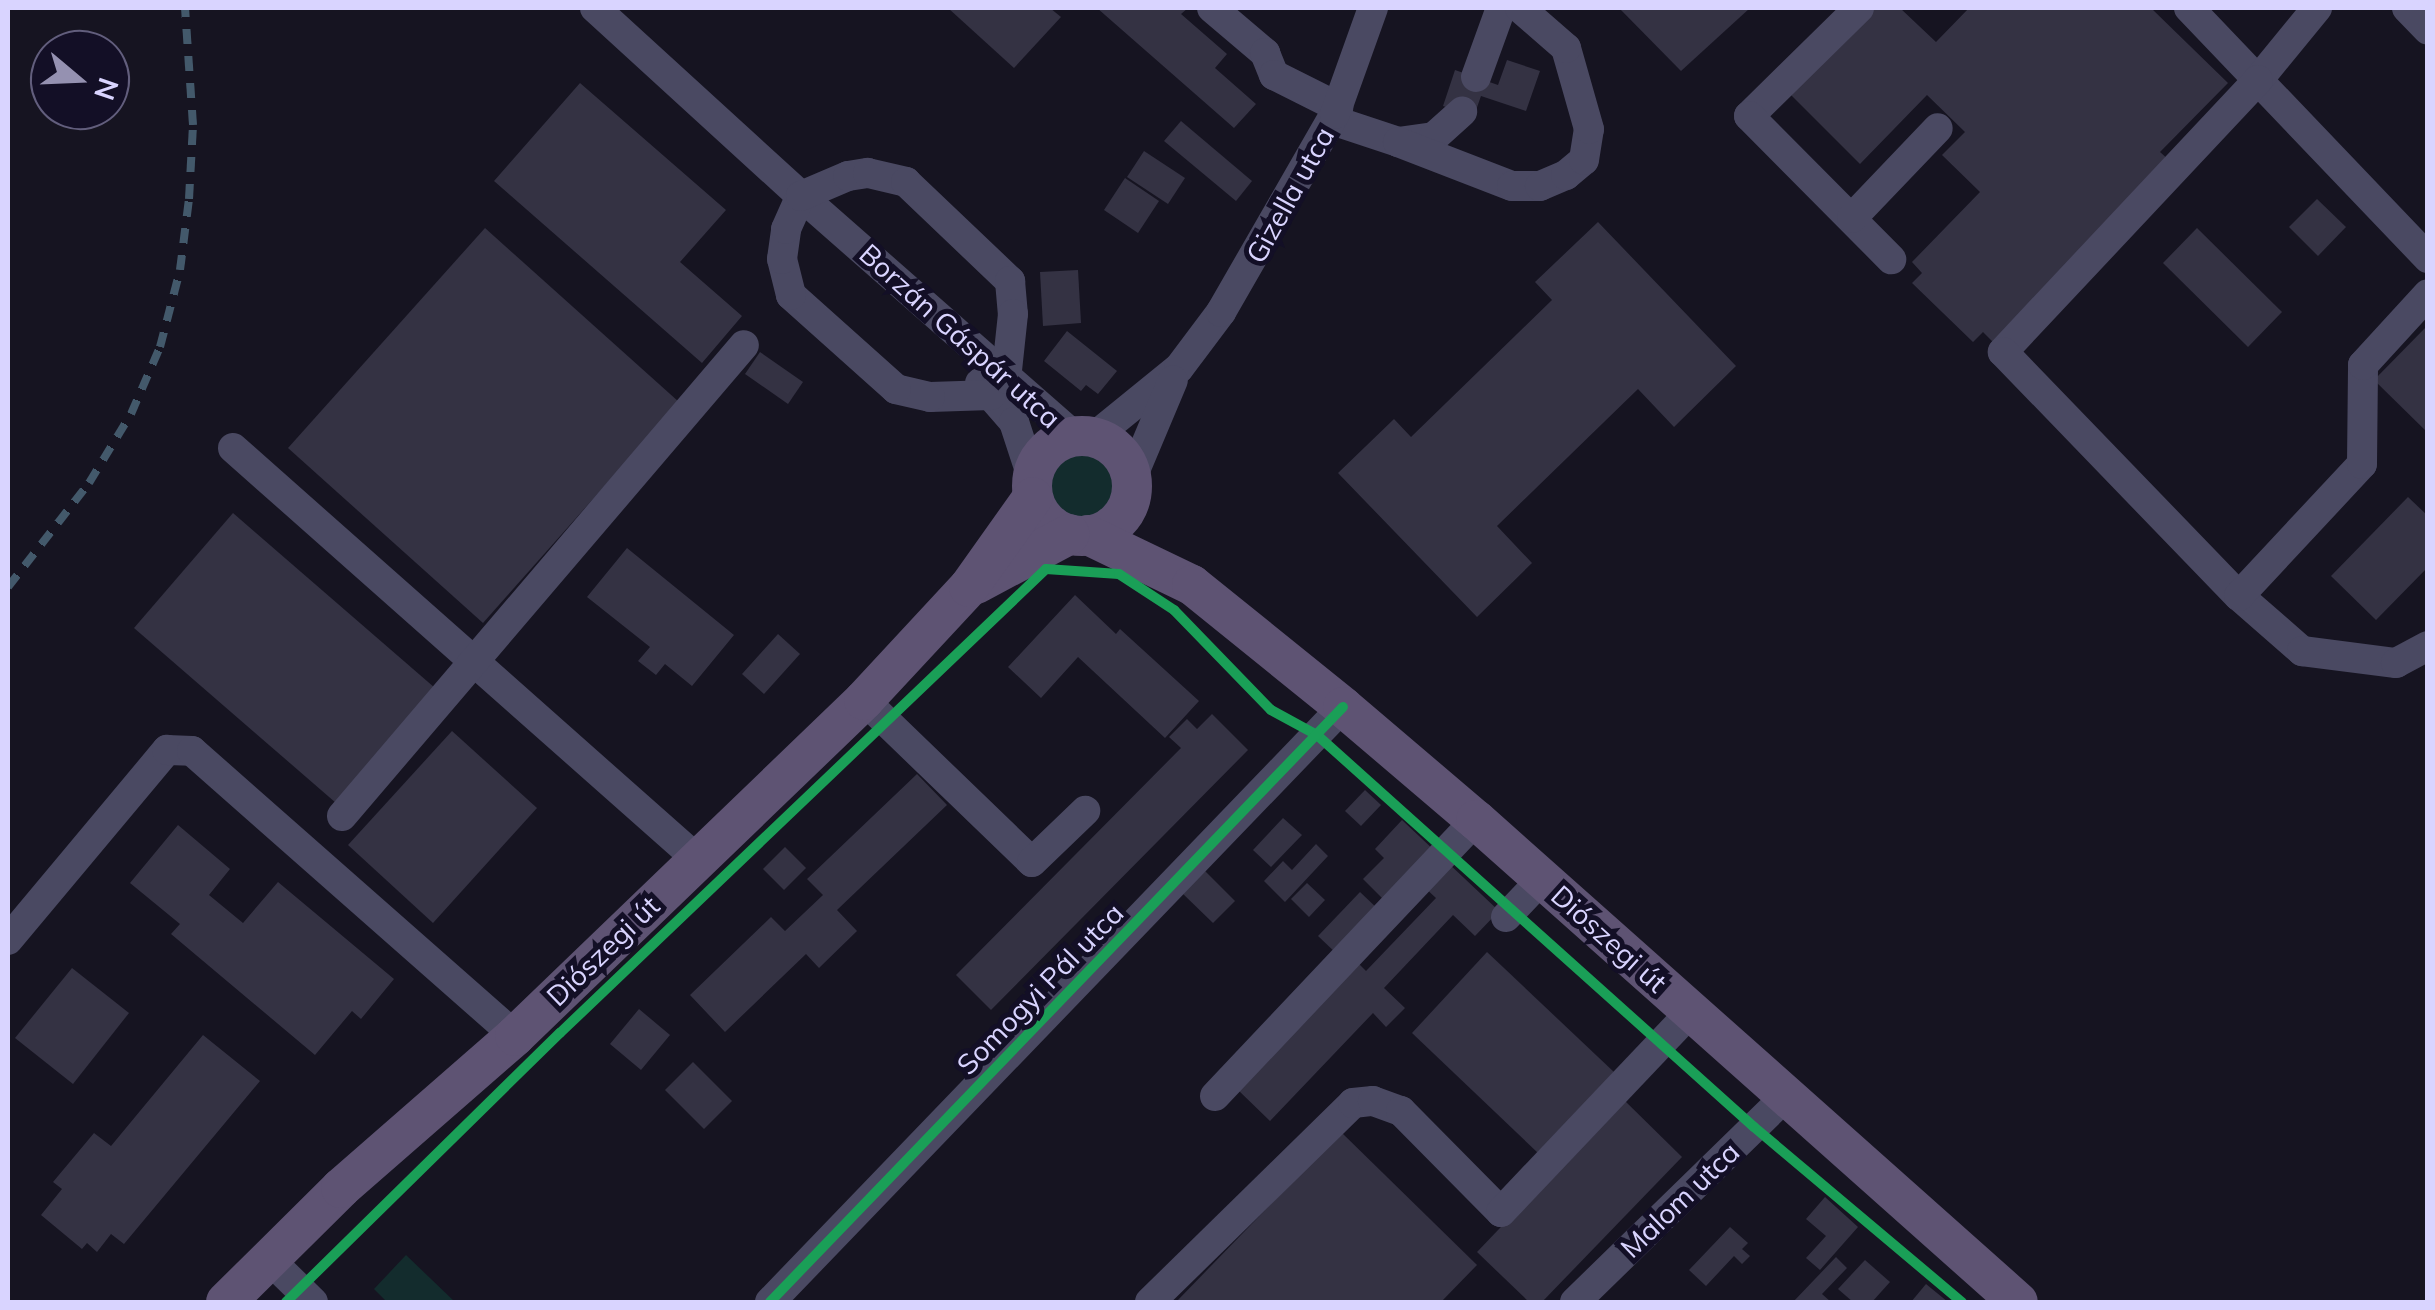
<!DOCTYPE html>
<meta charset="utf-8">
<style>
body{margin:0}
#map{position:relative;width:2435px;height:1310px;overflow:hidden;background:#161421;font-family:Mulish,sans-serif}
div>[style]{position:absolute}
.green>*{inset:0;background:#132c2d}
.round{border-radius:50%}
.building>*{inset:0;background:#343243}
.minor>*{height:30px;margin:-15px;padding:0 15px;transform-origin:15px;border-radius:15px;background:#4a4962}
.major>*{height:40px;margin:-20px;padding:0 20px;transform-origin:20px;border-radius:20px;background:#5e5373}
.major>.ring{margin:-20px;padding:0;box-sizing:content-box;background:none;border:40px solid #5e5373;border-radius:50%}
.rail>*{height:8px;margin-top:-4px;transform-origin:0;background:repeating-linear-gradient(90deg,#43596b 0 15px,transparent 0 27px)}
.cycleway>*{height:10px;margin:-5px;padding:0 5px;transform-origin:5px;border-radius:5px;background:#1a9f57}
span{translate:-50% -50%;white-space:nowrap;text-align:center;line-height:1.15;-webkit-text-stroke:10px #130f26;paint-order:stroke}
.street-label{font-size:28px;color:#d9d4ff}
.frame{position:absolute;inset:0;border:10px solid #d9d4ff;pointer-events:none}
.north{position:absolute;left:30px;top:30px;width:100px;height:100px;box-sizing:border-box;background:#130f26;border:2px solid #625e7d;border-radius:50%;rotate:109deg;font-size:28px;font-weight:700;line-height:40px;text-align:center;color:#d9d4ff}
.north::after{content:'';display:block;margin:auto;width:35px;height:45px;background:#9591b1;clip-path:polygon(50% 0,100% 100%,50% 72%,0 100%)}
</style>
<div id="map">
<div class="green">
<div class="round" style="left:1048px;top:453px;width:66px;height:66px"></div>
<div style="clip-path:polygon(406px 1255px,455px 1302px,387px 1302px,374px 1289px)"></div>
</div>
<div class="building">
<div style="clip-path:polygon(948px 8px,1050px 8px,1061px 17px,1014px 68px)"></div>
<div style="clip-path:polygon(1097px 8px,1188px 8px,1181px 14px,1227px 54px,1215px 68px,1256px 104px,1234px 128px)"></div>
<div style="clip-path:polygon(1619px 8px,1750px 8px,1681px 71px)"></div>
<div style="clip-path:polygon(1869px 8px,1900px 8px,1936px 42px,1969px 8px,2151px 8px,2228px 83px,2160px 152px,2170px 161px,1993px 342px,1983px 332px,1973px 342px,1912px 283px,1922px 273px,1912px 262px,1980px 192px,1942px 155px,1965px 132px,1927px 95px,1860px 164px,1787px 91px)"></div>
<div style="clip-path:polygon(1507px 60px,1540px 71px,1526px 111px,1481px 96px,1474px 116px,1443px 106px,1455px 70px,1498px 85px)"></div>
<div style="clip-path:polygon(580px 83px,726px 210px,680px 262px,742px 316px,702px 363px,494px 181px)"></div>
<div style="clip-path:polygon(1181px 121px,1252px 181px,1236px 201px,1164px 141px)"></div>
<div style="clip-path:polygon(1144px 151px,1185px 178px,1168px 204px,1127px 177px)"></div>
<div style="clip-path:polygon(1125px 178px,1159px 201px,1138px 233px,1104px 210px)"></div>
<div style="clip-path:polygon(2317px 199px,2346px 227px,2318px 256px,2289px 227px)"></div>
<div style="clip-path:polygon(1598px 222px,1736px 366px,1674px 427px,1638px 389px,1497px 526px,1532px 563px,1477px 617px,1338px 473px,1394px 419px,1411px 437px,1552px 300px,1535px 282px)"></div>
<div style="clip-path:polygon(485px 228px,679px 402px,483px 623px,288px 448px)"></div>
<div style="clip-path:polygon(2197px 228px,2282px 312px,2248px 347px,2163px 263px)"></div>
<div style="clip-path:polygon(1078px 270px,1081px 323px,1043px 326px,1040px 272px)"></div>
<div style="clip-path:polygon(2428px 325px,2428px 433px,2374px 380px)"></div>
<div style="clip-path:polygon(1067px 331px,1117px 371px,1098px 394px,1086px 385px,1081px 391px,1044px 361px)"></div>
<div style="clip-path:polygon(760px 352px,803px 382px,788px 404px,745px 374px)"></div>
<div style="clip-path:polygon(2408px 497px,2428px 516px,2428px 567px,2376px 620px,2331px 576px)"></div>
<div style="clip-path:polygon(233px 513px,435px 688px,336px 803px,134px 628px)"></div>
<div style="clip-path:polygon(627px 548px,734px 635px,692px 686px,665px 664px,656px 675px,638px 661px,650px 647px,587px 597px)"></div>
<div style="clip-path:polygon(1075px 595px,1116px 634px,1120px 629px,1199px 701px,1165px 738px,1078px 657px,1041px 698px,1008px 667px)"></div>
<div style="clip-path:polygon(778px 634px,800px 654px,764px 694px,742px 674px)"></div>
<div style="clip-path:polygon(1212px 714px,1248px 750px,991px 1010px,956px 975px,1181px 748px,1169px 737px,1187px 719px,1197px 729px)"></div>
<div style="clip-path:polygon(452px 731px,537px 808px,433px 923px,348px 845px)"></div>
<div style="clip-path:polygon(917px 774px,947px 805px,837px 910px,857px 931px,819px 968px,806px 954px,725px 1032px,690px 995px,771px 917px,785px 931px,823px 895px,807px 879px)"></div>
<div style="clip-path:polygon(1365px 790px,1381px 805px,1361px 826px,1345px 811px)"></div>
<div style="clip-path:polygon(1283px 818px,1302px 835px,1271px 867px,1253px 850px)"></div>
<div style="clip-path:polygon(1402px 820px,1437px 853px,1388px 904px,1363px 879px,1384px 858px,1375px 849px)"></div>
<div style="clip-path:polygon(178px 825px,230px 869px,209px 895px,243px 923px,278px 882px,394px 979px,361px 1019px,352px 1011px,315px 1055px,171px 934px,180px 924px,130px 883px)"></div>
<div style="clip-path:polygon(1316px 844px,1328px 856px,1285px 902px,1264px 881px,1283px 861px,1292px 870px)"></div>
<div style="clip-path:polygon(785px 847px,806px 868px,784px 890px,763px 869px)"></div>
<div style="clip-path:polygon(1446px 861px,1499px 911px,1475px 936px,1453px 915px,1384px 988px,1405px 1008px,1386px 1027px,1373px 1013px,1270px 1121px,1238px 1090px,1358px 963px,1366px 971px,1436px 898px,1423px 886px)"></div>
<div style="clip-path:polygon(1203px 869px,1235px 901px,1213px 923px,1181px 892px)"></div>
<div style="clip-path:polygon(1307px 883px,1325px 900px,1309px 917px,1291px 899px)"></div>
<div style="clip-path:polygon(1360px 892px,1380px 911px,1338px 955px,1318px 936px)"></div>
<div style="clip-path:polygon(1487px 952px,1615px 1073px,1538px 1153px,1412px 1033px)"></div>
<div style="clip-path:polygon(72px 968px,129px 1013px,73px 1084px,15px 1038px)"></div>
<div style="clip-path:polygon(639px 1009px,670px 1035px,641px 1070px,610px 1044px)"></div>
<div style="clip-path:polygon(203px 1035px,260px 1081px,124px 1244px,111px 1234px,97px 1252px,87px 1243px,82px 1249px,41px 1215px,62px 1189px,53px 1182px,94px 1133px,111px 1146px)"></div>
<div style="clip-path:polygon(693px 1062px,732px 1101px,704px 1129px,665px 1090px)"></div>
<div style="clip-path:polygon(1623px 1099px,1682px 1157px,1542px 1302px,1529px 1302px,1477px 1252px)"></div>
<div style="clip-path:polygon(1341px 1132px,1477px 1265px,1441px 1302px,1176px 1302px)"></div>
<div style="clip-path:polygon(1825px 1197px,1858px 1227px,1820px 1270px,1806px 1258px,1826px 1236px,1806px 1219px)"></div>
<div style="clip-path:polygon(1730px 1227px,1748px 1243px,1742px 1249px,1750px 1256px,1742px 1264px,1734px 1256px,1706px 1286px,1689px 1270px)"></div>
<div style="clip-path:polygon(1836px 1257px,1847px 1268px,1822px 1294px,1831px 1302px,1793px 1302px)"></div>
<div style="clip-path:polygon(1865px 1260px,1890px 1282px,1872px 1302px,1853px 1302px,1838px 1289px)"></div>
<div style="clip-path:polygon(1926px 1284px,1948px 1302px,1911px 1302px)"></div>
</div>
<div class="minor">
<div style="left:595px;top:8px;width:279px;rotate:42.4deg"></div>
<div style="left:801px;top:196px;width:363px;rotate:41.3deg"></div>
<div style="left:1212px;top:8px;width:70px;rotate:40.3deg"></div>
<div style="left:1265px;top:53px;width:24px;rotate:68deg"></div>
<div style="left:1274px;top:75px;width:72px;rotate:26.6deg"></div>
<div style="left:1859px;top:8px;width:154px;rotate:135.5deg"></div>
<div style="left:1749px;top:116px;width:202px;rotate:45.2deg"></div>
<div style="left:2189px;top:8px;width:346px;rotate:46.3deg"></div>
<div style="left:2317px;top:8px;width:93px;rotate:129.3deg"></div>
<div style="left:2258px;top:80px;width:373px;rotate:133.2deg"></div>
<div style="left:2003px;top:352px;width:339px;rotate:46deg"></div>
<div style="left:2239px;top:596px;width:84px;rotate:41.1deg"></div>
<div style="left:2302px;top:651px;width:95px;rotate:7.3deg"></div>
<div style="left:2396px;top:663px;width:36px;rotate:-28deg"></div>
<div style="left:2407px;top:8px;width:30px;rotate:46deg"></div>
<div style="left:1476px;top:77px;width:73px;rotate:-70.1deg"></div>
<div style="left:1332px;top:120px;width:70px;rotate:18.4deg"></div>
<div style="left:1398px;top:142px;width:36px;rotate:-8deg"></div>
<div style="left:1434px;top:137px;width:38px;rotate:-42deg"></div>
<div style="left:1398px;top:142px;width:122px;rotate:21.1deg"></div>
<div style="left:1512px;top:186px;width:28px"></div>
<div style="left:1540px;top:186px;width:28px;rotate:-23deg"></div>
<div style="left:1566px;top:175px;width:23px;rotate:-40deg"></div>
<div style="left:1584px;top:160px;width:31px;rotate:-81deg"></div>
<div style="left:1589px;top:129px;width:84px;rotate:-105.9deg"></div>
<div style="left:1566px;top:48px;width:61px;rotate:-139deg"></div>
<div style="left:1852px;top:218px;width:124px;rotate:-46.3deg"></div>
<div style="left:980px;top:383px;width:52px;rotate:48.9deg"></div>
<div style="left:1014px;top:422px;width:58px;rotate:71.9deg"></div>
<div style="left:991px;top:395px;width:61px;rotate:178.1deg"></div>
<div style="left:930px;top:397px;width:35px;rotate:-167deg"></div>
<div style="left:896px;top:389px;width:141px;rotate:-138.2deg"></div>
<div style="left:791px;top:295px;width:37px;rotate:-104deg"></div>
<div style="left:782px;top:259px;width:30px;rotate:-82deg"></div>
<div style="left:786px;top:229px;width:36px;rotate:-66deg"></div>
<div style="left:801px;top:196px;width:51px;rotate:-23.1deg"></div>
<div style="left:848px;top:176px;width:20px;rotate:-9deg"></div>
<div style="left:868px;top:173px;width:39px;rotate:13deg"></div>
<div style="left:906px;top:182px;width:144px;rotate:43.6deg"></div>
<div style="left:1010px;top:281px;width:33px;rotate:85deg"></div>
<div style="left:1013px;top:314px;width:65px;rotate:96.1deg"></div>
<div style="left:1094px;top:437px;width:109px;rotate:-39.1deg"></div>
<div style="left:1179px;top:368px;width:70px;rotate:-53.1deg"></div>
<div style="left:1221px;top:312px;width:228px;rotate:-60.1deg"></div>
<div style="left:1335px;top:114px;width:113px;rotate:-70.3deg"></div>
<div style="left:233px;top:448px;width:621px;rotate:41.54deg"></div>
<div style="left:1131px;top:480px;width:108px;rotate:-67.2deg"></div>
<div style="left:2239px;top:596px;width:180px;rotate:-47deg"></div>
<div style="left:2362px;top:464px;width:99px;rotate:-89.4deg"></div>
<div style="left:2363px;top:365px;width:96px;rotate:-47.5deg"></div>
<div style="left:864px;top:700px;width:233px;rotate:44deg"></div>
<div style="left:1032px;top:862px;width:74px;rotate:-43.9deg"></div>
<div style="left:342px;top:816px;width:619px;rotate:-49.52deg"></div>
<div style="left:1506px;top:917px;width:52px;rotate:-46.5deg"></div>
<div style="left:8px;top:940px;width:248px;rotate:-50.1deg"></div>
<div style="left:167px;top:750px;width:25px;rotate:2deg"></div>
<div style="left:192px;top:751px;width:431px;rotate:41.4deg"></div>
<div style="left:1215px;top:1096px;width:380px;rotate:-46.6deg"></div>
<div style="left:270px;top:1260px;width:60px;rotate:44.3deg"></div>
<div style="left:770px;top:1302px;width:826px;rotate:-46.08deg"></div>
<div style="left:1150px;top:1302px;width:284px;rotate:-44.4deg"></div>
<div style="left:1353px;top:1103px;width:20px;rotate:-6deg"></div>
<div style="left:1373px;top:1101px;width:30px;rotate:20deg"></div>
<div style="left:1401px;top:1111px;width:142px;rotate:45.3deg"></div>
<div style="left:1501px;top:1212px;width:276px;rotate:-46.5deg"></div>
<div style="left:1575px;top:1302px;width:293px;rotate:-44.3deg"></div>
</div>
<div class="major">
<div class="ring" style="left:1032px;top:436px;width:60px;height:60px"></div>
<div style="left:1088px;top:535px;width:115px;rotate:25.7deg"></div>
<div style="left:1192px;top:585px;width:194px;rotate:38.9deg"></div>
<div style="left:1343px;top:707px;width:175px;rotate:40.4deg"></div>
<div style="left:1476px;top:820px;width:725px;rotate:41.65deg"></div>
<div style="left:976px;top:584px;width:106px;rotate:-28deg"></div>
<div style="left:226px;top:1302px;width:162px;rotate:-44.7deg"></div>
<div style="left:341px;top:1188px;width:231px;rotate:-41.1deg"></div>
<div style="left:515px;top:1036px;width:484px;rotate:-43.9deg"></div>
<div style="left:864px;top:700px;width:154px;rotate:-47.1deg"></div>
<div style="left:969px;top:587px;width:110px;rotate:-54.6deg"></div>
</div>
<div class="rail">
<div style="left:8px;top:587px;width:132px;rotate:-52.1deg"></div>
<div style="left:89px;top:483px;width:81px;rotate:-58.7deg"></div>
<div style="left:131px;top:414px;width:73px;rotate:-66.6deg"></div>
<div style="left:160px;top:347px;width:80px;rotate:-75.4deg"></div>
<div style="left:180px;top:270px;width:72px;rotate:-82.8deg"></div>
<div style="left:189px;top:199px;width:74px;rotate:-86.9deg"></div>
<div style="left:193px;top:125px;width:117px;rotate:-93.9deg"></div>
</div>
<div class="cycleway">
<div style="left:286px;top:1302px;width:384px;rotate:-44.5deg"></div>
<div style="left:560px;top:1033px;width:672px;rotate:-43.67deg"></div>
<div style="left:1046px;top:569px;width:73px;rotate:3.9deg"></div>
<div style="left:1119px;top:574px;width:66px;rotate:33.2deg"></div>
<div style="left:1174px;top:610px;width:139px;rotate:45.9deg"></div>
<div style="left:1271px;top:710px;width:52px;rotate:28.5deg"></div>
<div style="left:1317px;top:735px;width:587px;rotate:41.89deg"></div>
<div style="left:1754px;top:1127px;width:272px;rotate:40.1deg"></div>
<div style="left:770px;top:1302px;width:826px;rotate:-46.08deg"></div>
</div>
<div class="street-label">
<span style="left:1290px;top:195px;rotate:-61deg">Gizella utca</span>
<span style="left:960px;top:336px;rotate:42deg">Borzán Gáspár utca</span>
<span style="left:1609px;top:939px;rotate:42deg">Diószegi út</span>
<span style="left:603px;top:951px;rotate:-44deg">Diószegi út</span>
<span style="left:1040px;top:989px;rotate:-46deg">Somogyi Pál utca</span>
<span style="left:1680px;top:1200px;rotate:-44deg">Malom utca</span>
</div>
<div class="frame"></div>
<div class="north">N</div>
</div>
